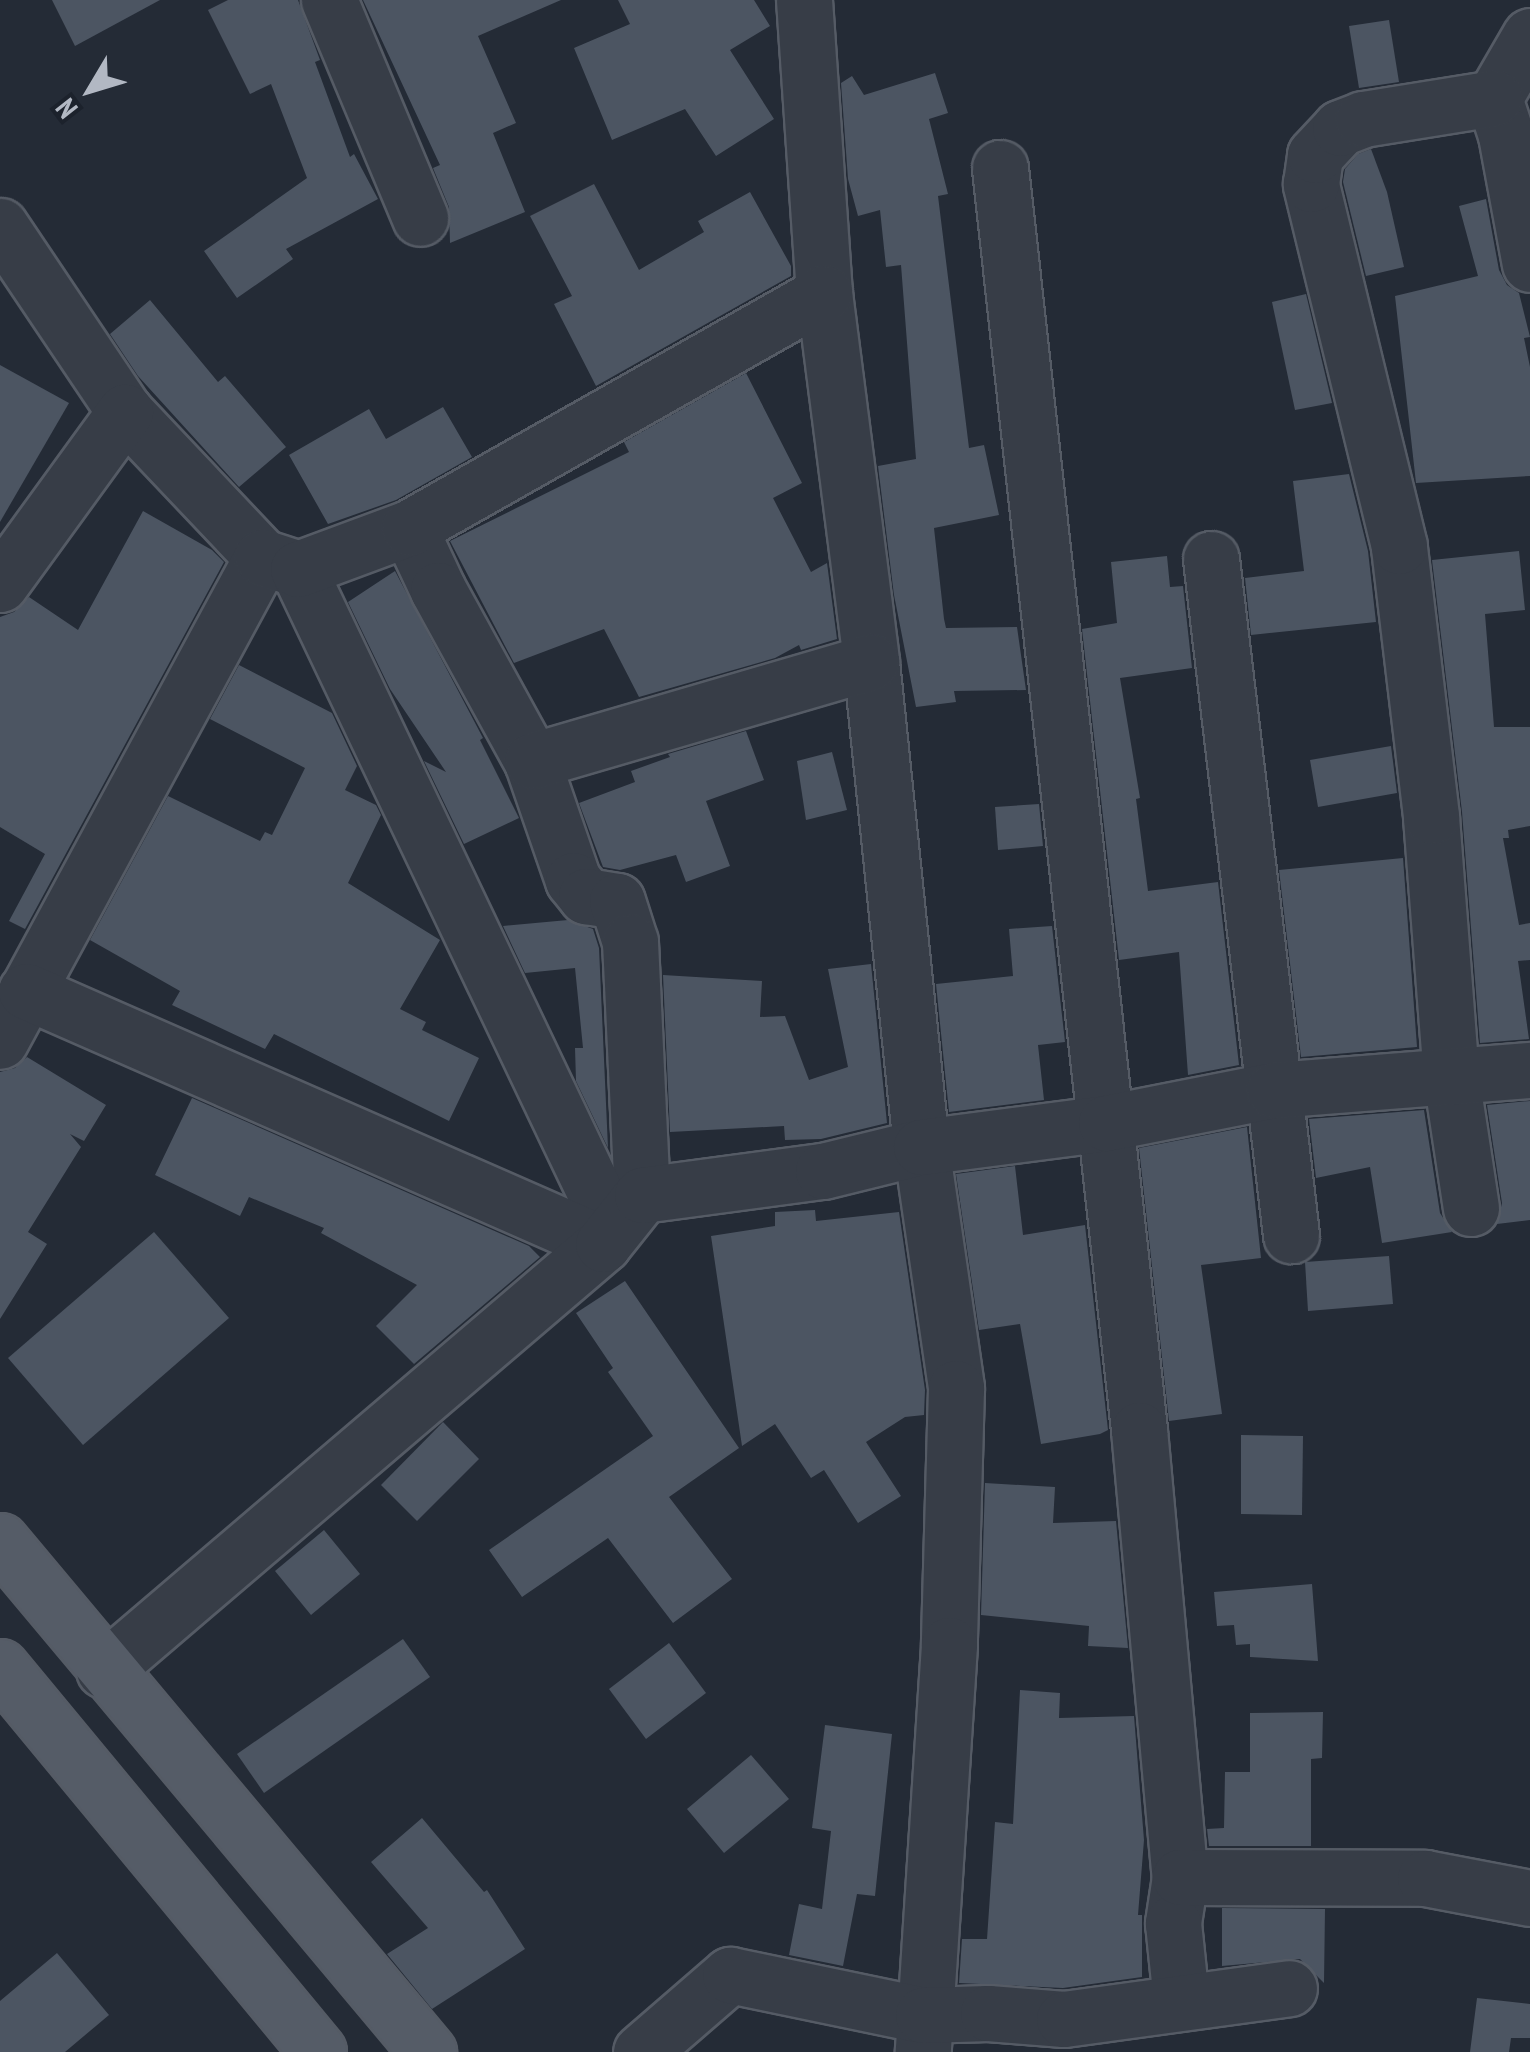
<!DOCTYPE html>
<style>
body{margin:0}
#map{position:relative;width:1530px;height:2052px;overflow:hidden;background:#242b36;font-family:"PT Sans Narrow",sans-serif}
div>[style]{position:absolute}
.building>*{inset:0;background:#4c5562}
.roads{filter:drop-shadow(2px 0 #555b65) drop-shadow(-2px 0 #555b65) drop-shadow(0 2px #555b65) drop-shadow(0 -2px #555b65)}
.minor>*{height:55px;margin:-27.5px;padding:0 27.5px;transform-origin:27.5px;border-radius:27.5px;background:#373d47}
.major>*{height:55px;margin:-27.5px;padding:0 27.5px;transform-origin:27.5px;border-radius:27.5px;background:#555c67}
span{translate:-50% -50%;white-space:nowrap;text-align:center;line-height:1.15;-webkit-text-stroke:10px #1c222c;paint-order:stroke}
.north{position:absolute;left:40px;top:40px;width:100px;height:100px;-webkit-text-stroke:8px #1c222c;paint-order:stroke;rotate:232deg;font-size:28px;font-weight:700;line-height:40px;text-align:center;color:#b2b8c3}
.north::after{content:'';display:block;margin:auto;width:35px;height:45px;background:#b2b8c3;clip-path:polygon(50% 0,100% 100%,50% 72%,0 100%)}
</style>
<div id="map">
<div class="building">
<div style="clip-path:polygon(52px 0,160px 0,75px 46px)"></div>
<div style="clip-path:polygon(228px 0,298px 0,320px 60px,315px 62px,350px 157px,354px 154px,378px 199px,286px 249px,293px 259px,237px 298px,204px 251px,307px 178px,271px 84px,250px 94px,208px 10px)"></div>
<div style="clip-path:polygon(363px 0,561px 0,478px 36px,516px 123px,493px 133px,525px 212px,450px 243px,449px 207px,433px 168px,440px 165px)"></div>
<div style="clip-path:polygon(618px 0,754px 0,770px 26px,730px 50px,774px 119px,716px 156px,685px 109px,612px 140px,574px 48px,630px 24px)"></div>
<div style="clip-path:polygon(1389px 20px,1399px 82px,1359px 88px,1349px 26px)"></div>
<div style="clip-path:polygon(935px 73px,948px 113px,929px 119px,948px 194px,938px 196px,969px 448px,984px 445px,999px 515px,934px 528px,944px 619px,946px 628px,1017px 627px,1026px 690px,954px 691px,956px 702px,916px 707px,894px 595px,878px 466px,916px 459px,901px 265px,886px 267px,880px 210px,858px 216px,848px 179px,841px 83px,852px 76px,864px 95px)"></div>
<div style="clip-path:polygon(1371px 149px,1387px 192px,1404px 267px,1366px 276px,1343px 182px,1345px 169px,1358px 154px)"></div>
<div style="clip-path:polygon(594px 184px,639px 270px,704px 232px,698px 221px,750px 192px,791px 266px,791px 276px,596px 386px,554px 304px,572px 296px,530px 216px)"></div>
<div style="clip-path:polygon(1486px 199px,1499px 270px,1507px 285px,1519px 293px,1530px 337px,1524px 338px,1530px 367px,1530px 476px,1416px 483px,1395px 296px,1478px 276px,1459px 206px)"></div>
<div style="clip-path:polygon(1306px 294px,1332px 403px,1295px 410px,1272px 302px)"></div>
<div style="clip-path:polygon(150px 300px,218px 382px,225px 376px,286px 447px,239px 487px,138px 376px,110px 334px)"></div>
<div style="clip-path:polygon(0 365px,69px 403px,0 522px)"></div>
<div style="clip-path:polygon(746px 373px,802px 483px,773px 498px,811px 572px,827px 563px,837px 639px,801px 650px,799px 645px,775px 658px,639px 697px,604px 629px,514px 663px,450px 541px,629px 452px,624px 442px)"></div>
<div style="clip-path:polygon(443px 407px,472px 457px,396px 500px,328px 524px,289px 455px,369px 409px,386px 439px)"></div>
<div style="clip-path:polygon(1349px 474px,1368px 551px,1376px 622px,1251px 635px,1245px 578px,1304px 571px,1293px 481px)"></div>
<div style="clip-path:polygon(143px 511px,212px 550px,224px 562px,25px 929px,9px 921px,45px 854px,0 827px,0 617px,14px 612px,29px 597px,78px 630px)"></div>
<div style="clip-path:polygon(1519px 551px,1525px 610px,1485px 614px,1494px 727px,1530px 727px,1530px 826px,1508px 830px,1509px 838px,1503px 838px,1519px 925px,1530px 923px,1530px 960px,1518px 961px,1529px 1039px,1480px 1043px,1462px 812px,1432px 560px)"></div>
<div style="clip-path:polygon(1167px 556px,1170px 587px,1183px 586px,1192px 668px,1120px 678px,1140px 798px,1136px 799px,1148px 891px,1218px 882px,1239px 1065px,1188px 1075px,1179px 952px,1119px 960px,1082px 629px,1117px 623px,1111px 562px)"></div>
<div style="clip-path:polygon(395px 571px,483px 738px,480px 740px,519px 818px,464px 844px,424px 761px,446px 772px,390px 689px,348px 602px)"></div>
<div style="clip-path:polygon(239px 665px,332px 713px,357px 766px,345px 790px,376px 805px,381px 815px,348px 883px,440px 940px,400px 1009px,426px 1022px,422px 1030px,479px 1058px,449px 1121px,274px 1034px,265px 1049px,172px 1005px,180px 991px,90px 940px,168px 796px,260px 841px,265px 832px,272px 835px,305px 768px,210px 719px)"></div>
<div style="clip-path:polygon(746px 731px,764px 780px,706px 801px,730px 866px,686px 882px,676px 855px,620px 870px,603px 867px,579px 803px,635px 782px,631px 771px,670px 757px,668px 754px)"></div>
<div style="clip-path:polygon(1391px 746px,1397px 793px,1318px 807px,1310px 760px)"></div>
<div style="clip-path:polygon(832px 752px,847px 810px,806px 820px,797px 761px)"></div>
<div style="clip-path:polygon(1039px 804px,1043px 846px,998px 850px,995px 807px)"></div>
<div style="clip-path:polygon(1403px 858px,1417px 1047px,1301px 1057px,1279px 870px)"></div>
<div style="clip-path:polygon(568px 920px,593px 929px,599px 948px,608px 1148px,576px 1081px,575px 1048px,583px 1048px,575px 968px,525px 973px,503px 926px)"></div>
<div style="clip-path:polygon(1052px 926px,1065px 1042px,1038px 1045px,1044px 1100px,949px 1112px,936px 984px,1013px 976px,1009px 929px)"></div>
<div style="clip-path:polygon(871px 964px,887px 1123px,821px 1139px,785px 1140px,784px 1126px,670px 1132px,663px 975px,762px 981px,760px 1017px,785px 1016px,809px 1080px,848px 1067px,828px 969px)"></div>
<div style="clip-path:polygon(27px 1057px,106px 1105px,84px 1141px,70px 1134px,81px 1147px,28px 1232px,47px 1244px,0 1319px,0 1072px,15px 1068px)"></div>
<div style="clip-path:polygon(192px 1098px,529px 1246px,540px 1257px,414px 1364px,376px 1326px,417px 1285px,321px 1233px,324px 1228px,249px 1197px,240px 1216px,155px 1175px)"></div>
<div style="clip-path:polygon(1530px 1101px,1530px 1220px,1497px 1224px,1502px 1203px,1487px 1105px)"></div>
<div style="clip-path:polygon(1424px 1110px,1440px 1213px,1452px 1232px,1382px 1243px,1370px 1167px,1316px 1178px,1309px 1119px)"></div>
<div style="clip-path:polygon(1247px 1127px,1261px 1258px,1201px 1265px,1222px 1414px,1169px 1421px,1139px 1148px)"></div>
<div style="clip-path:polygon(1015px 1166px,1023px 1235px,1085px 1225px,1108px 1430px,1100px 1434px,1041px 1444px,1020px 1324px,979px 1330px,956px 1174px)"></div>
<div style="clip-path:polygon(815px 1210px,816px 1221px,899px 1212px,925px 1390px,924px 1415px,905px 1417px,866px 1442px,901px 1496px,858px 1523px,824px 1470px,811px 1478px,775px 1424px,742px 1446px,711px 1236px,775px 1226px,775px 1212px)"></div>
<div style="clip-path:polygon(154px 1232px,229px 1318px,83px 1445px,8px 1358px)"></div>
<div style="clip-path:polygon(1389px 1256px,1393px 1304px,1308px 1311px,1305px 1262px)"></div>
<div style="clip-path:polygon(625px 1281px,739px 1448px,669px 1497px,732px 1579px,673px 1623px,608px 1538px,522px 1597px,489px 1550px,653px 1436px,608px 1372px,613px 1368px,576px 1313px)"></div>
<div style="clip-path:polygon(443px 1422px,479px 1459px,417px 1521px,381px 1485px)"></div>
<div style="clip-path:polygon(1241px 1435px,1303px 1436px,1302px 1515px,1241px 1514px)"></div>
<div style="clip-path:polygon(985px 1483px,1055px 1487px,1053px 1523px,1116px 1521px,1128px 1648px,1088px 1646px,1089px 1626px,981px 1615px)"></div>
<div style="clip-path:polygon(324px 1530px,360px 1574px,311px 1615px,275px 1571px)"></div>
<div style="clip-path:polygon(1312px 1584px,1318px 1661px,1250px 1657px,1250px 1644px,1236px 1645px,1234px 1625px,1217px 1626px,1214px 1592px)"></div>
<div style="clip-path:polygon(403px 1639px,430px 1677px,264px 1793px,237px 1754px)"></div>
<div style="clip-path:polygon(669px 1643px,706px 1693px,646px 1739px,609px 1689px)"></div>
<div style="clip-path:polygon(1020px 1690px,1060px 1693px,1059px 1718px,1134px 1716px,1144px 1840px,1138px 1915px,1142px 1915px,1142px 1977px,1063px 1988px,959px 1983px,962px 1939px,987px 1939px,995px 1822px,1013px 1824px)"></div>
<div style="clip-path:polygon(1323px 1712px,1322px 1758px,1311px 1759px,1311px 1846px,1209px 1846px,1207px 1829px,1224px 1828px,1225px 1772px,1250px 1772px,1250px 1713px)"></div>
<div style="clip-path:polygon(825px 1725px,892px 1734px,875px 1896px,857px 1894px,843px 1966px,789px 1955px,799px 1904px,822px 1909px,831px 1831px,812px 1828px)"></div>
<div style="clip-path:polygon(751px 1755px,789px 1799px,724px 1853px,687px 1809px)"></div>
<div style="clip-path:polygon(422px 1818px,484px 1892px,487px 1890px,525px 1949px,432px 2009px,387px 1954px,428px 1928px,371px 1862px)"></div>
<div style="clip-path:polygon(1222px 1908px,1325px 1909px,1324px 1983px,1300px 1959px,1222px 1966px)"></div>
<div style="clip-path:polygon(57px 1953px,109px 2015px,65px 2052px,0 2052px,0 2001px)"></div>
<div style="clip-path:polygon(1477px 1998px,1530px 2004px,1530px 2038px,1511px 2038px,1509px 2052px,1470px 2052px)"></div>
</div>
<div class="roads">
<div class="minor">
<div style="left:329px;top:0;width:236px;rotate:67.3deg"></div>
<div style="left:804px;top:0;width:294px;rotate:86.1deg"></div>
<div style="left:824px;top:293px;width:372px;rotate:82.7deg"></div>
<div style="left:871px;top:662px;width:488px;rotate:84.1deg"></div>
<div style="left:921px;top:1147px;width:244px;rotate:81.7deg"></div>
<div style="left:956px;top:1388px;width:257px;rotate:91.6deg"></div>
<div style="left:949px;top:1645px;width:408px;rotate:93.7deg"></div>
<div style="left:1530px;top:36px;width:72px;rotate:120.1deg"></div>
<div style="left:1494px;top:98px;width:39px;rotate:72deg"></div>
<div style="left:1506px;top:135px;width:131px;rotate:79.5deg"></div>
<div style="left:1000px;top:168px;width:1270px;rotate:83.71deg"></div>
<div style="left:1139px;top:1430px;width:449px;rotate:84.8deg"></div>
<div style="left:1180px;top:1877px;width:47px;rotate:98.7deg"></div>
<div style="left:1173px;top:1923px;width:77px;rotate:84.1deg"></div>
<div style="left:0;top:226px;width:224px;rotate:56.1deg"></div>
<div style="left:125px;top:412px;width:199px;rotate:46.6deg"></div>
<div style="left:262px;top:557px;width:550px;rotate:118.43deg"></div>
<div style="left:409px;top:528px;width:68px;rotate:64.9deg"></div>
<div style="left:438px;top:590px;width:195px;rotate:61.2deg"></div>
<div style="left:532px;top:761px;width:126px;rotate:71deg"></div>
<div style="left:573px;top:880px;width:21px;rotate:51deg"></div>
<div style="left:586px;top:896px;width:31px;rotate:9deg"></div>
<div style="left:617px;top:901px;width:43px;rotate:72.4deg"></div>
<div style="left:630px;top:942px;width:253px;rotate:87.3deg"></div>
<div style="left:262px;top:557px;width:38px;rotate:18deg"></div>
<div style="left:298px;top:569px;width:732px;rotate:64.52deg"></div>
<div style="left:1211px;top:559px;width:681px;rotate:83.25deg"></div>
<div style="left:298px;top:569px;width:118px;rotate:-20.3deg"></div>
<div style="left:409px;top:528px;width:477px;rotate:-29.5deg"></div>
<div style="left:0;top:584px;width:213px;rotate:-54deg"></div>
<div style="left:532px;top:761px;width:353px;rotate:-16.3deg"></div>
<div style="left:26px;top:991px;width:630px;rotate:23.68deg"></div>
<div style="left:1471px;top:1208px;width:133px;rotate:-98.7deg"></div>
<div style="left:1451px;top:1077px;width:262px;rotate:-94.4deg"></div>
<div style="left:1431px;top:816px;width:272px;rotate:-96.8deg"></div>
<div style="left:1399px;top:546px;width:373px;rotate:-103.7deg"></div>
<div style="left:1311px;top:184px;width:29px;rotate:-82deg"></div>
<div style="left:1315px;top:155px;width:37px;rotate:-47deg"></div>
<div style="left:1340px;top:128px;width:25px;rotate:-21deg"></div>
<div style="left:1363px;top:119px;width:133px;rotate:-9.1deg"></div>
<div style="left:104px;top:1670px;width:656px;rotate:-40.49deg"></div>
<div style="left:603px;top:1244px;width:63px;rotate:-51.5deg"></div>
<div style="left:642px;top:1195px;width:183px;rotate:-7.6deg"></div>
<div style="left:823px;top:1171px;width:101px;rotate:-13.8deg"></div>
<div style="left:921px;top:1147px;width:187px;rotate:-7.4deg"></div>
<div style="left:1106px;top:1123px;width:171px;rotate:-11.1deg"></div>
<div style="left:1274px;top:1090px;width:257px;rotate:-4.5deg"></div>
<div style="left:1180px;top:1877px;width:245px;rotate:0.2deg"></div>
<div style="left:1425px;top:1878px;width:107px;rotate:10.8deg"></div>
<div style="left:641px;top:2052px;width:118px;rotate:-40.9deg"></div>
<div style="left:730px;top:1975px;width:197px;rotate:11.7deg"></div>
<div style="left:923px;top:2015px;width:65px;rotate:-1.8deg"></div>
<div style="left:988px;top:2013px;width:76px;rotate:4.5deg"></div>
<div style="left:1064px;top:2019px;width:227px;rotate:-7.8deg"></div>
</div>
<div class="major">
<div style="left:0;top:1541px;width:667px;rotate:50.05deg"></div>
<div style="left:0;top:1667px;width:499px;rotate:50.4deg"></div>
</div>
</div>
<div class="north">N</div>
</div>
